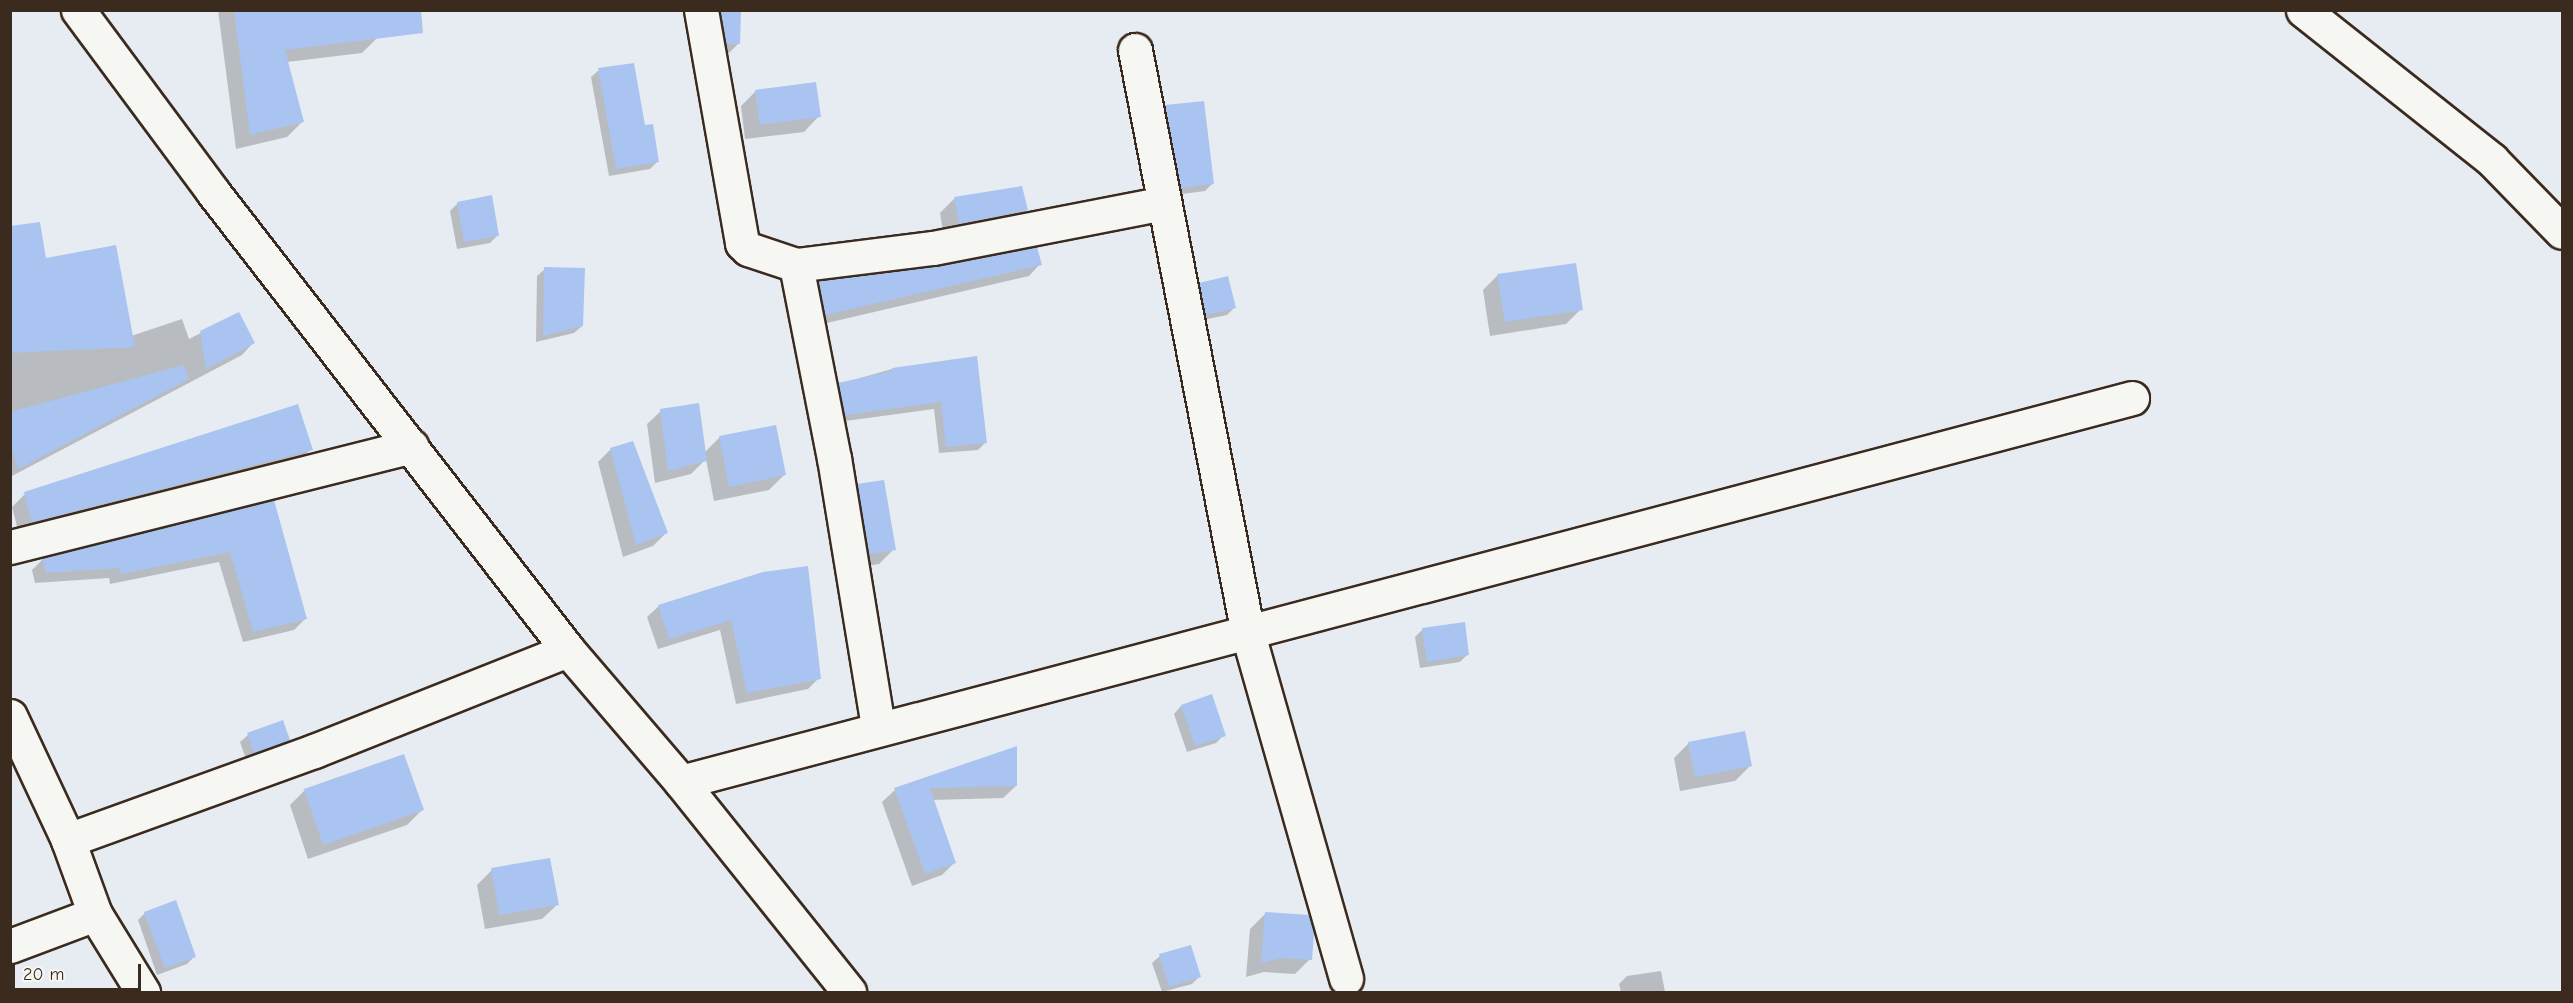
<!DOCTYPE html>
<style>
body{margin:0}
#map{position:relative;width:2573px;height:1003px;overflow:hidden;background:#e7ecf2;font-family:"Comic Neue",sans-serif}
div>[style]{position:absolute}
.shadow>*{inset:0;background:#0003}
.building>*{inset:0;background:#a9c4f1}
.roads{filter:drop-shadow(2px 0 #3b2a1e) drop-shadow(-2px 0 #3b2a1e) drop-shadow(0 2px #3b2a1e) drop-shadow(0 -2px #3b2a1e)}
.street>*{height:33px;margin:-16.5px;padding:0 16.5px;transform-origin:16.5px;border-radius:16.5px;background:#f6f6f2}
.secondary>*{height:33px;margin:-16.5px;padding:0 16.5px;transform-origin:16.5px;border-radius:16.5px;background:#f6f6f2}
span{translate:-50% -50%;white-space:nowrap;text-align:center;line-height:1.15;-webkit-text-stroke:5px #f6f6f2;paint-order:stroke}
.frame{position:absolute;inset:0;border:12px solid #3b2a1e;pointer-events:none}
.scale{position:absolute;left:12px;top:964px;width:129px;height:27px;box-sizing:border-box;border:3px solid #3b2a1e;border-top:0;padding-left:8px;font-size:18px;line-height:21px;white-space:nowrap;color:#3b2a1e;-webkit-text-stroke:4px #f6f6f2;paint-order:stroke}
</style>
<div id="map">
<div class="shadow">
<div style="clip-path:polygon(218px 10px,374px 10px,377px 38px,362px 53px,287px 62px,302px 122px,287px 137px,236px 149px)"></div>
<div style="clip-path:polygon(702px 10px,739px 10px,739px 43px,726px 56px)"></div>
<div style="clip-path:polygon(599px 70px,644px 127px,657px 162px,650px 169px,609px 176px,591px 77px)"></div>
<div style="clip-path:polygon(756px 91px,819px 116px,804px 132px,745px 139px,741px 106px)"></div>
<div style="clip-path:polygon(1165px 106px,1212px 184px,1205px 191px,1174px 195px,1158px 114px)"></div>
<div style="clip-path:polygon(955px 198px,1026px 210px,1011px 225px,944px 238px,940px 213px)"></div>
<div style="clip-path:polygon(458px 203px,497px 236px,490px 243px,457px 249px,450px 211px)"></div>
<div style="clip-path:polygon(10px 228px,131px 336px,182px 319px,189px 339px,238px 314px,253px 343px,242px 355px,10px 477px)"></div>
<div style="clip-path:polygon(1040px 264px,1029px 276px,814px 326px,807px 294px,819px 283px)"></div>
<div style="clip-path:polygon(545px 269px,582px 326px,574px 333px,536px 342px,537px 276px)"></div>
<div style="clip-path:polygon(1498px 275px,1581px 309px,1566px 324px,1490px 336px,1483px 290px)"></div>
<div style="clip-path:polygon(1200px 284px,1234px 308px,1227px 315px,1198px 321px,1192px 292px)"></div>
<div style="clip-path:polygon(976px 358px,985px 443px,978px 450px,939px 453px,934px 409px,838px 422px,832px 392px,839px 384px,892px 369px)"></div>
<div style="clip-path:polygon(661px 411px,704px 453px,720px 437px,784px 475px,769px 490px,714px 501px,706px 459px,691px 474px,655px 483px,647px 424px)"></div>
<div style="clip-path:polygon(311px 449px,298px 462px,19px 534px,12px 507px,25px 494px)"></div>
<div style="clip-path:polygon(611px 449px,666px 533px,653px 546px,623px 557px,598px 462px)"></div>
<div style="clip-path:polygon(858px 486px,894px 549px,879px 564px,854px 568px,843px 501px)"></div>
<div style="clip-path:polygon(273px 502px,305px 619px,294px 630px,243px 642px,219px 562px,110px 584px,109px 578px,35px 583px,32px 570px,42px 560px)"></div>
<div style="clip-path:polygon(765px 573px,819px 678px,808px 689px,736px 704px,720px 630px,658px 649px,647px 617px,659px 606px)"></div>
<div style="clip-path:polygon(1423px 629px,1467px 655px,1460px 662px,1420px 668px,1415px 637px)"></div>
<div style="clip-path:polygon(1181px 706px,1224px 735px,1216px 743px,1187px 752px,1174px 714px)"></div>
<div style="clip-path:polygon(248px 735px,288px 740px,280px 747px,246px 759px,240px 742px)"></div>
<div style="clip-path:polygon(1689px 743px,1750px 766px,1735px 781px,1680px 791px,1674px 758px)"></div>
<div style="clip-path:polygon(1015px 748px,1016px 786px,1003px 798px,932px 800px,955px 862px,942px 875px,912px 886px,882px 802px,895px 790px)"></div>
<div style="clip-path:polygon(305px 790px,422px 810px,407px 825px,308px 859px,290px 805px)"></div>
<div style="clip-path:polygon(492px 870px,558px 904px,542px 919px,485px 929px,477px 885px)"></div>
<div style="clip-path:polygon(145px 913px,194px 957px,187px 964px,157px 975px,138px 920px)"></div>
<div style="clip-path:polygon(1265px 914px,1310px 959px,1295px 974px,1264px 972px,1246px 977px,1250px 929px)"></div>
<div style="clip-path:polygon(1160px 956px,1199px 977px,1192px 984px,1162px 992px,1152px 963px)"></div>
<div style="clip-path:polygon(1661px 971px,1665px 992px,1621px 992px,1619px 984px,1627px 976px)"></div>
</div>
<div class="building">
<div style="clip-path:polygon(234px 10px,421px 10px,423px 33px,285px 50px,304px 122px,250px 135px)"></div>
<div style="clip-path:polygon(720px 10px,741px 10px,740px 44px,726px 44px)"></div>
<div style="clip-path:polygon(634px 63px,645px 125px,653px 124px,659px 162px,616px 169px,598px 68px)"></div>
<div style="clip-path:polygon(816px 82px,821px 117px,760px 125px,755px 90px)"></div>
<div style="clip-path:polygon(1204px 101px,1214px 184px,1181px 188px,1165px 105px)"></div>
<div style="clip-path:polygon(1022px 186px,1028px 210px,959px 224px,954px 197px)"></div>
<div style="clip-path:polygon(492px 195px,499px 236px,464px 242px,457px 202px)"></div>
<div style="clip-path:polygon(40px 222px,46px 258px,116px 245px,135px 347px,10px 353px,10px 226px)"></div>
<div style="clip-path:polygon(1037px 247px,1042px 265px,825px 315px,818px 281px,935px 267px)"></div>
<div style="clip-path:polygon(1576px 263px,1583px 310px,1505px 322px,1497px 274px)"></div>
<div style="clip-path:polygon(544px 267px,585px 268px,583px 326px,543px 336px)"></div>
<div style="clip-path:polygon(1228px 276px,1236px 308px,1205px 315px,1199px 283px)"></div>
<div style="clip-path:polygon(239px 312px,255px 343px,206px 369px,200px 331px)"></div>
<div style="clip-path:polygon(977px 356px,987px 443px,946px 447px,941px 402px,845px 415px,838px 383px,892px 371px,892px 368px)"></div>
<div style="clip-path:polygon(184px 365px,189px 379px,18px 469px,10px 443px,10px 412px)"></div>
<div style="clip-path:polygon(699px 403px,707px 461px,668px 471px,660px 409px)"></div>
<div style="clip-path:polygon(298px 404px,313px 450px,32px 522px,24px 492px)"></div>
<div style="clip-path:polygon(776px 425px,786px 475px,729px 487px,719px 436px)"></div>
<div style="clip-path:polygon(633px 441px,668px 533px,636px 545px,610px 448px)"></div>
<div style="clip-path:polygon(884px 480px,896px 550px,869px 554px,857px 484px)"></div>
<div style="clip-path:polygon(274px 500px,307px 619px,253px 632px,230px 552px,120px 574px,119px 568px,46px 573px,42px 558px)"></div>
<div style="clip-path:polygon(808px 566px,821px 679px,747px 693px,731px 620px,669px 639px,658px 605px,763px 572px)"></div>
<div style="clip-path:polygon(1465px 622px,1469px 655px,1427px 662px,1422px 628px)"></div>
<div style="clip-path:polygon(1212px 694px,1226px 736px,1195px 746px,1181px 705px)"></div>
<div style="clip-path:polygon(283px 720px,290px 740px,254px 753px,247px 733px)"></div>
<div style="clip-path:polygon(1745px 731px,1752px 766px,1695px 777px,1688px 742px)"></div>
<div style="clip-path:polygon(1017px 746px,1017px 786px,930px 788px,956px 863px,925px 874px,894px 788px)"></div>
<div style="clip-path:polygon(404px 754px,424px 810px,323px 845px,304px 789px)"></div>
<div style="clip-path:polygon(550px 858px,559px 905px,499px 915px,491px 868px)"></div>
<div style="clip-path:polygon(176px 900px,196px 957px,165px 968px,144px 912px)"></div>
<div style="clip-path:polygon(1265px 912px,1309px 915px,1314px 933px,1312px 960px,1281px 958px,1261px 963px)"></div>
<div style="clip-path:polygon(1191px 945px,1201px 977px,1169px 987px,1159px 954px)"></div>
</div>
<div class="roads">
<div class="street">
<div style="left:78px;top:10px;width:227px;rotate:53.4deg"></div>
<div style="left:213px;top:192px;width:579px;rotate:52.22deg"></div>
<div style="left:568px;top:650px;width:174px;rotate:49.4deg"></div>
<div style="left:681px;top:782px;width:269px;rotate:51.3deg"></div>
<div style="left:701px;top:10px;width:237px;rotate:80deg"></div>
<div style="left:742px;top:243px;width:8px;rotate:45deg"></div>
<div style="left:748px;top:249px;width:51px;rotate:18.4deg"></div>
<div style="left:796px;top:265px;width:138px;rotate:-7.1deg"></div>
<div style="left:933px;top:248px;width:235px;rotate:-11deg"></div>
<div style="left:1135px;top:50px;width:595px;rotate:79.05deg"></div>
<div style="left:1248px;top:634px;width:358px;rotate:74.1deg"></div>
<div style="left:796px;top:265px;width:197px;rotate:78.9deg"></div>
<div style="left:834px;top:458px;width:273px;rotate:80.7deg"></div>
<div style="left:10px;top:547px;width:414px;rotate:-14.1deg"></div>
<div style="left:10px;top:716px;width:137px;rotate:64.9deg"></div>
<div style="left:68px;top:840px;width:79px;rotate:70deg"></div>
<div style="left:95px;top:914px;width:92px;rotate:58.4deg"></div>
<div style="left:681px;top:782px;width:1501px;rotate:-14.82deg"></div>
<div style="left:68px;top:840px;width:262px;rotate:-19.9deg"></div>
<div style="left:314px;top:751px;width:273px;rotate:-21.7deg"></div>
<div style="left:10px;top:946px;width:91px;rotate:-20.6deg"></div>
</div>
<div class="secondary">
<div style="left:2303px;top:10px;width:241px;rotate:38.4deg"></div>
<div style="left:2492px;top:160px;width:100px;rotate:45.8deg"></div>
</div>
</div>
<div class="frame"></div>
<div class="scale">20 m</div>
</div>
